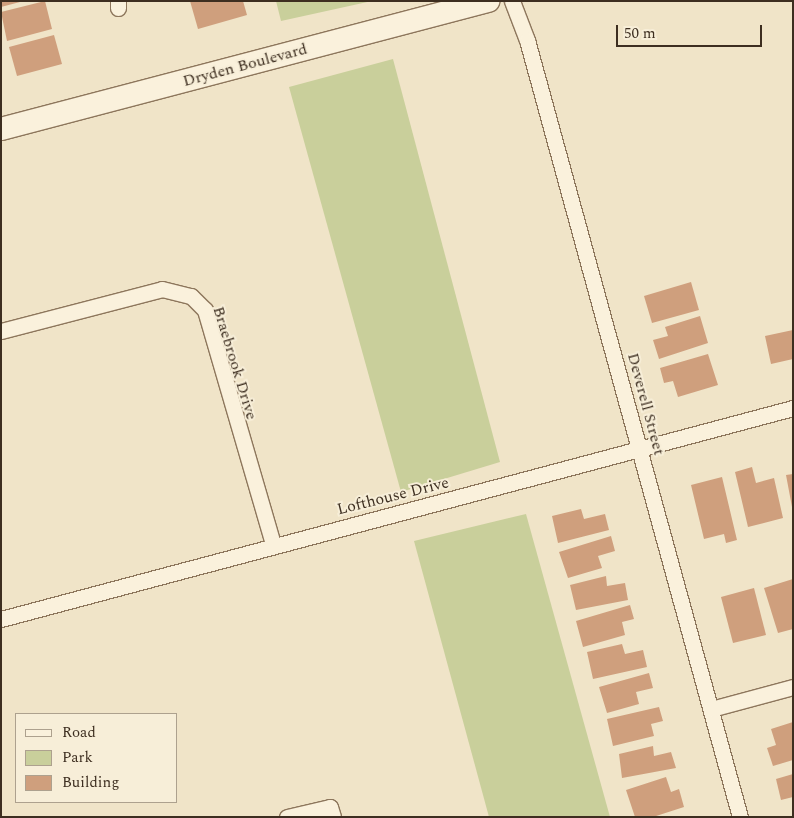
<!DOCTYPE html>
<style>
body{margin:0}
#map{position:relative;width:794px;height:818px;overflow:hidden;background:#f0e4c8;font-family:Spectral,serif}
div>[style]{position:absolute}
.green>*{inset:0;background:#c9cf9b}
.building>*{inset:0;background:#cf9f7d}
.roads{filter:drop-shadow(1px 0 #8d765c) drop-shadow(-1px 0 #8d765c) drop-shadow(0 1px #8d765c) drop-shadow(0 -1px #8d765c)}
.street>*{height:15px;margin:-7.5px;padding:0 7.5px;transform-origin:7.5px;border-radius:7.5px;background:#faf1dc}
.secondary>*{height:22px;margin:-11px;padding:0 11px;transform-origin:11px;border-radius:11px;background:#faf1dc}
span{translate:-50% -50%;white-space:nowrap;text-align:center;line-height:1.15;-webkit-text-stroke:4px #f7eed8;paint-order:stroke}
.street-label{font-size:16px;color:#3d2e20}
.frame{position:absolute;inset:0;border:2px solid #3d2e20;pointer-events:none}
.legend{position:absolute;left:15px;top:713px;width:162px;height:90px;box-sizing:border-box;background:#f7eed8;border:1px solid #ada18e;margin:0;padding:6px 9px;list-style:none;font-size:15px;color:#3d2e20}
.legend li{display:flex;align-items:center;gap:10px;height:25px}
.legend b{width:25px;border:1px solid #ada18e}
.scale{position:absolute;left:616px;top:25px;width:146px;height:22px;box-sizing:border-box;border:2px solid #3d2e20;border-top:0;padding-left:6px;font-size:15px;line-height:18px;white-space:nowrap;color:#3d2e20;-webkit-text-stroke:4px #f7eed8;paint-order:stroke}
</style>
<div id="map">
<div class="green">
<div style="clip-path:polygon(276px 1px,372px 1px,281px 21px)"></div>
<div style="clip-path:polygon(393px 59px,500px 462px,401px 492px,289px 87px)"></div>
<div style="clip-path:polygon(526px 514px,610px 817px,489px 817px,414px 541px)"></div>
</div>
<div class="building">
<div style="clip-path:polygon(1px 1px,19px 1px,20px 2px,1px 7px)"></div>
<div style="clip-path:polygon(45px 1px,52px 29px,7px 41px,1px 12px)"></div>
<div style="clip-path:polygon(190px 1px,243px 1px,247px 15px,198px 29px)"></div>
<div style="clip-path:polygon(54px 35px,62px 64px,17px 76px,9px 47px)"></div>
<div style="clip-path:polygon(691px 282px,699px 310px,652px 323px,644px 296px)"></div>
<div style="clip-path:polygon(700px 316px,708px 343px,659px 359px,653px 340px,668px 336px,665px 327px)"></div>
<div style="clip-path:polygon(793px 330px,793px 359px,771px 364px,765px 336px)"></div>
<div style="clip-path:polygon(708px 354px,718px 385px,678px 397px,673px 381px,664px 383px,660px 368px)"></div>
<div style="clip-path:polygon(752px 467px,756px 483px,774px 478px,783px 518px,748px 527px,735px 472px)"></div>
<div style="clip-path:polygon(793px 474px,793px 507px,792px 507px,786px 475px)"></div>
<div style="clip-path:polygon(722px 477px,737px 540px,726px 543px,724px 534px,704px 539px,691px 485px)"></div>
<div style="clip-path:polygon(581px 509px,584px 519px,605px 514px,609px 530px,558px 543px,552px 516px)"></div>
<div style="clip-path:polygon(611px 536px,615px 551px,598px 556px,602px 568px,568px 578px,559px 552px)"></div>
<div style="clip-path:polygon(606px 576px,607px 586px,625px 583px,628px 600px,576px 610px,570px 585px)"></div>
<div style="clip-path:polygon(793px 579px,793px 629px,778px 633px,764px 588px)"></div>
<div style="clip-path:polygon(754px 588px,766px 635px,733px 643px,721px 597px)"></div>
<div style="clip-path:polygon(630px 605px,634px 619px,622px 622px,625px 635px,583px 647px,576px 621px)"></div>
<div style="clip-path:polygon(622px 644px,625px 654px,643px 650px,647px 667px,593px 679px,587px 652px)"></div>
<div style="clip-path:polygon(649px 673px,653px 688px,636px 692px,639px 704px,607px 713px,599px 687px)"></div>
<div style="clip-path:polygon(659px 707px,663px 721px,651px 724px,654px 736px,613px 746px,607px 719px)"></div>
<div style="clip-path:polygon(793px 722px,793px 760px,773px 766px,767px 748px,776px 745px,771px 729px)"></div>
<div style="clip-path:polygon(653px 746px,654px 756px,671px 752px,676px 768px,622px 778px,619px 754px)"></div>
<div style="clip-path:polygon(793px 774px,793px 797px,781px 800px,776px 779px)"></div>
<div style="clip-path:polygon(666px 777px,671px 792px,679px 789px,684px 807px,653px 817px,635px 817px,626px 790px)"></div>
</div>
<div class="roads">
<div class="street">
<div style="left:512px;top:1px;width:42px;rotate:69deg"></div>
<div style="left:527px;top:40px;width:806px;rotate:74.67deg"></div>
<div style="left:118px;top:8px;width:7px;rotate:-90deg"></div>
<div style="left:1px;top:331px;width:166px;rotate:-14.6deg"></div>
<div style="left:162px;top:289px;width:30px;rotate:14deg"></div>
<div style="left:191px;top:296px;width:20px;rotate:45deg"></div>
<div style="left:205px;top:310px;width:244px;rotate:73.8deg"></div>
<div style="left:1px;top:619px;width:820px;rotate:-14.92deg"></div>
<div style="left:711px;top:709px;width:85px;rotate:-15deg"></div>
<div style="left:287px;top:817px;width:44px;rotate:-13.1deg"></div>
<div style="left:330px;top:807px;width:10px;rotate:73deg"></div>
</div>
<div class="secondary">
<div style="left:1px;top:129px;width:504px;rotate:-14.73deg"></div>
</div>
</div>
<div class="street-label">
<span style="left:245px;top:65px;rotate:-15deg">Dryden Boulevard</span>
<span style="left:235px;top:363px;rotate:73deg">Braebrook Drive</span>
<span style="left:646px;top:404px;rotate:75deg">Deverell Street</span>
<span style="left:393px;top:496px;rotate:-14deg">Lofthouse Drive</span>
</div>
<div class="frame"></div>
<ul class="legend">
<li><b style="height:6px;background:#faf1dc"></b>Road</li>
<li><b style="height:14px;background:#c9cf9b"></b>Park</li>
<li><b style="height:14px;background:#cf9f7d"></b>Building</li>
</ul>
<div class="scale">50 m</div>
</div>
